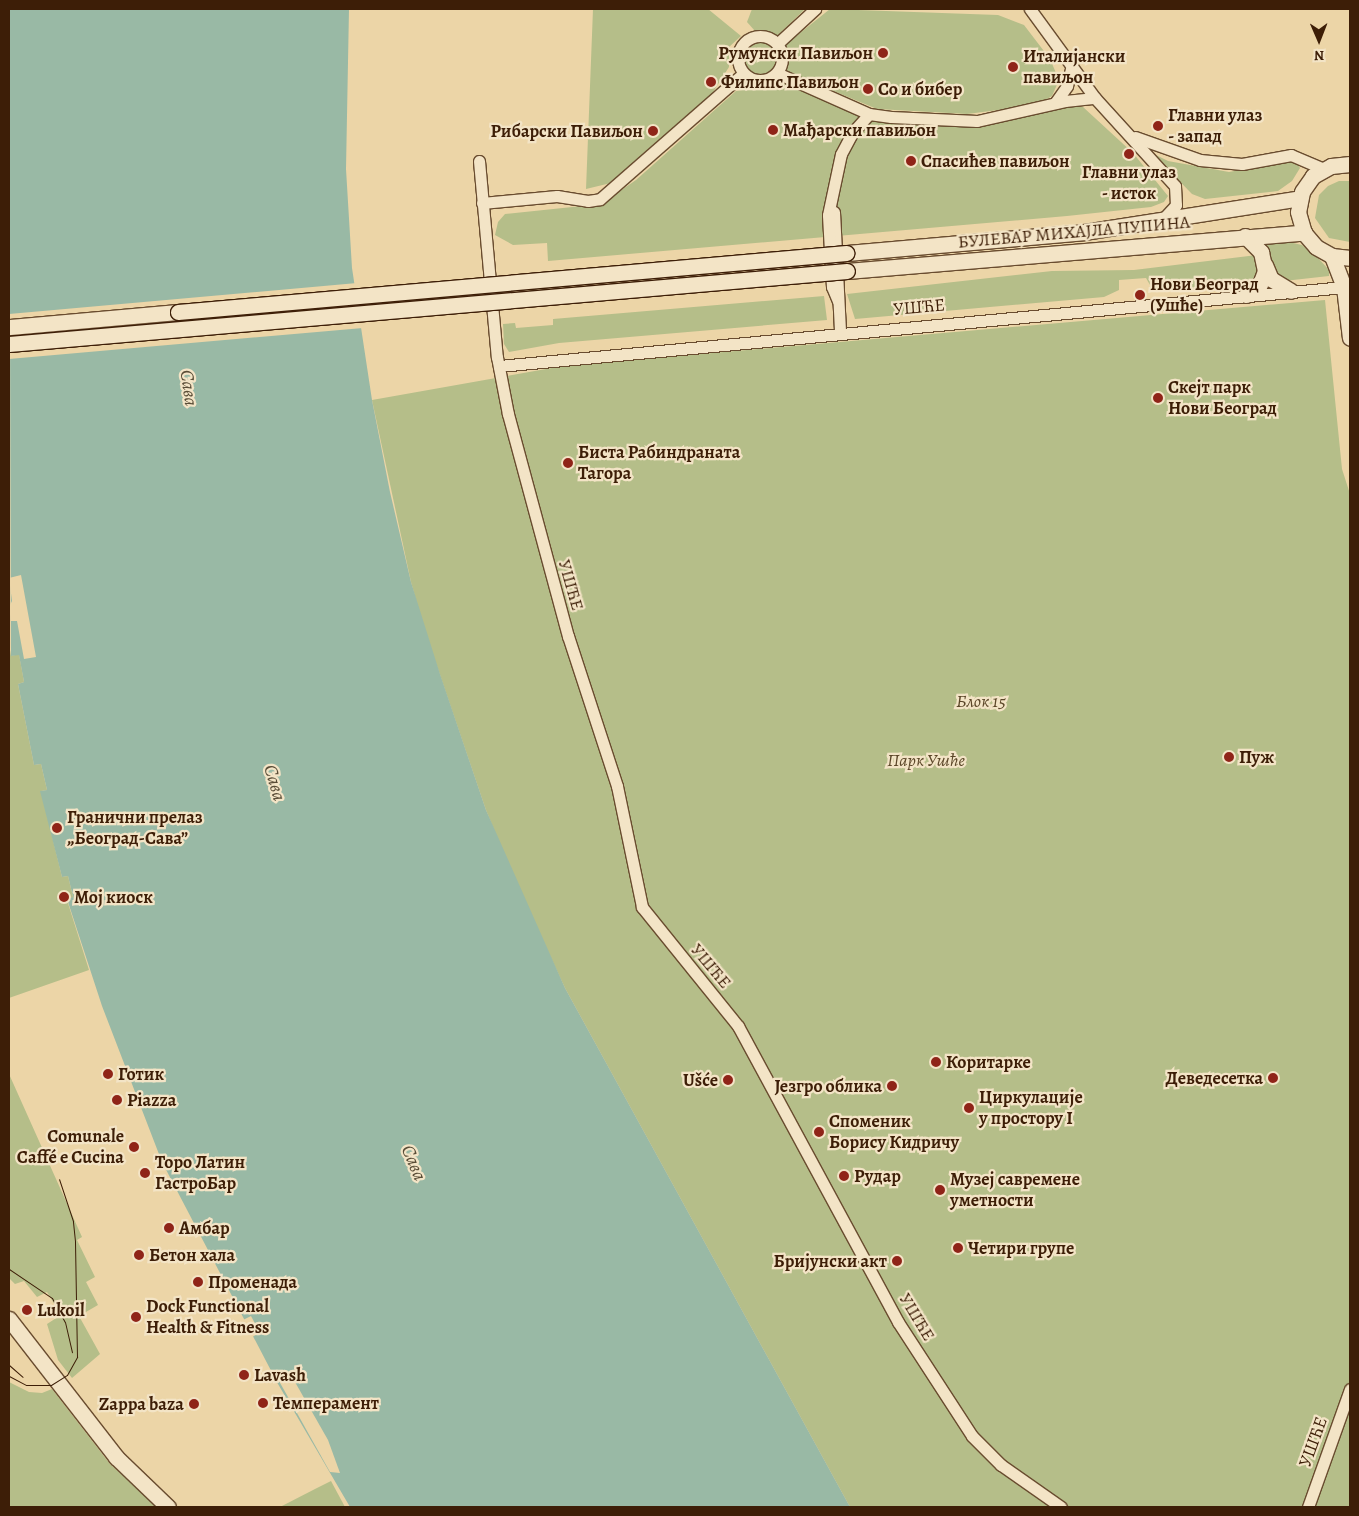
<!DOCTYPE html>
<meta charset="utf-8">
<style>
body{margin:0}
#map{position:relative;width:1359px;height:1516px;overflow:hidden;background:#ecd5a7;font-family:Alegreya,serif}
div>[style]{position:absolute}
.green>*{inset:0;background:#b5be89}
.round{border-radius:50%}
.water>*{inset:0;background:#99b9a5}
.pier>*{inset:0;background:#ecd5a7}
.roads{filter:drop-shadow(1px 0 #694c2f) drop-shadow(-1px 0 #694c2f) drop-shadow(0 1px #694c2f) drop-shadow(0 -1px #694c2f)}
.minor>*{height:11px;margin:-5.5px;padding:0 5.5px;transform-origin:5.5px;border-radius:5.5px;background:#f3e4c6}
.minor>.ring{margin:-5.5px;padding:0;box-sizing:content-box;background:none;border:11px solid #f3e4c6;border-radius:50%}
.secondary>*{height:15px;margin:-7.5px;padding:0 7.5px;transform-origin:7.5px;border-radius:7.5px;background:#f3e4c6}
.tram>*{height:1px;margin:-0.5px;padding:0 0.5px;transform-origin:0.5px;border-radius:0.5px;background:#3d1e07}
.bridges{filter:drop-shadow(1px 0 #3d1e07) drop-shadow(-1px 0 #3d1e07) drop-shadow(0 1px #3d1e07) drop-shadow(0 -1px #3d1e07)}
.secondary-bridge>*{height:15px;margin:-7.5px;padding:0 7.5px;transform-origin:7.5px;border-radius:7.5px;background:#f3e4c6}
.dots>*{width:14px;height:14px;translate:-50% -50%;box-sizing:border-box;border:2px solid #f3e4c6;border-radius:50%}
span{translate:-50% -50%;white-space:nowrap;text-align:center;line-height:1.15;-webkit-text-stroke:4.5px #f3e4c6;paint-order:stroke}
.poi-label{font-size:18px;color:#3d1e07;font-weight:700}
.right{translate:-100% -50%;text-align:right}
.left{translate:0 -50%;text-align:left}
.street-label{font-size:18px;color:#3d1e07}
.park-label{font-size:18px;color:#5b4628;font-style:italic}
.water-label{font-size:19px;color:#594c36;font-style:italic}
.frame{position:absolute;inset:0;border:10px solid #3d1e07;pointer-events:none}
.north{position:absolute;left:1294px;top:15px;width:50px;height:50px;-webkit-text-stroke:4px #f3e4c6;paint-order:stroke;rotate:179deg;font-size:14px;font-weight:700;line-height:20px;text-align:center;color:#3d1e07}
.north::after{content:'';display:block;margin:auto;width:18px;height:22px;background:#3d1e07;clip-path:polygon(50% 0,100% 100%,50% 72%,0 100%)}
</style>
<div id="map">
<div class="green">
<div style="clip-path:polygon(593px 9px,708px 9px,741px 36px,729px 47px,729px 67px,708px 100px,615px 182px,586px 189px)"></div>
<div style="clip-path:polygon(752px 9px,805px 9px,776px 37px,755px 31px,747px 22px)"></div>
<div style="clip-path:polygon(830px 9px,998px 15px,1024px 25px,1050px 59px,1059px 80px,1052px 96px,1037px 105px,967px 114px,877px 109px,785px 71px,788px 54px,785px 45px)"></div>
<div class="round" style="left:740px;top:39px;width:38px;height:38px"></div>
<div style="clip-path:polygon(779px 80px,880px 121px,982px 125px,1071px 106px,1083px 107px,1133px 153px,1168px 196px,1164px 202px,1151px 207px,1067px 216px,548px 261px,547px 243px,513px 245px,495px 235px,498px 222px,505px 214px,601px 204px,636px 180px,736px 91px,763px 87px)"></div>
<div style="clip-path:polygon(1152px 153px,1168px 161px,1229px 172px,1285px 162px,1296px 162px,1300px 168px,1292px 181px,1278px 191px,1205px 199px,1192px 194px)"></div>
<div style="clip-path:polygon(1339px 181px,1350px 181px,1350px 242px,1329px 238px,1315px 218px,1319px 195px,1328px 186px)"></div>
<div style="clip-path:polygon(1284px 241px,1302px 245px,1319px 259px,1329px 270px,1329px 276px,1284px 281px,1277px 276px,1263px 242px)"></div>
<div style="clip-path:polygon(1257px 255px,1260px 266px,1254px 278px,1245px 284px,1154px 292px,1146px 278px,1119px 280px,1119px 290px,1104px 297px,855px 319px,847px 294px,1052px 271px,1134px 270px)"></div>
<div style="clip-path:polygon(824px 296px,827px 320px,559px 343px,509px 352px,504px 344px,503px 324px,515px 323px,516px 328px,553px 325px,553px 319px)"></div>
<div style="clip-path:polygon(1325px 300px,1342px 469px,1350px 494px,1350px 1507px,850px 1507px,565px 988px,514px 878px,486px 810px,423px 625px,411px 582px,372px 400px,563px 366px)"></div>
<div style="clip-path:polygon(9px 644px,11px 656px,19px 654px,24px 682px,18px 684px,34px 765px,41px 764px,47px 790px,41px 791px,62px 877px,68px 876px,73px 897px,67px 900px,89px 970px,9px 998px)"></div>
<div style="clip-path:polygon(9px 1074px,82px 1237px,77px 1240px,95px 1277px,86px 1282px,98px 1305px,79px 1316px,100px 1354px,72px 1378px,58px 1360px,47px 1324px,61px 1315px,47px 1292px,37px 1297px,24px 1281px,15px 1284px,9px 1278px)"></div>
<div style="clip-path:polygon(9px 1382px,29px 1392px,42px 1393px,52px 1389px,110px 1464px,158px 1507px,9px 1507px)"></div>
<div style="clip-path:polygon(331px 1481px,345px 1507px,280px 1507px,315px 1489px)"></div>
</div>
<div class="water">
<div style="clip-path:polygon(9px 9px,349px 9px,346px 169px,352px 268px,372px 400px,390px 492px,411px 582px,440px 674px,486px 810px,565px 988px,850px 1507px,350px 1507px,278px 1384px,162px 1162px,102px 1006px,67px 899px,73px 897px,68px 876px,62px 877px,40px 791px,47px 790px,41px 764px,34px 765px,18px 684px,24px 682px,19px 655px,11px 656px)"></div>
</div>
<div class="pier">
<div style="clip-path:polygon(357px 283px,363px 328px,9px 359px,9px 314px)"></div>
<div style="clip-path:polygon(21px 575px,36px 657px,24px 659px,17px 621px,11px 621px,9px 607px,12px 601px,9px 578px)"></div>
<div style="clip-path:polygon(251px 1316px,260px 1333px,252px 1337px,243px 1320px)"></div>
<div style="clip-path:polygon(280px 1370px,291px 1375px,328px 1440px,340px 1473px,330px 1472px,279px 1381px)"></div>
</div>
<div class="roads">
<div class="minor">
<div style="left:1030px;top:9px;width:110px;rotate:53.9deg"></div>
<div style="left:1095px;top:98px;width:119px;rotate:47.7deg"></div>
<div style="left:1175px;top:186px;width:19px;rotate:87deg"></div>
<div style="left:1176px;top:205px;width:19px;rotate:133deg"></div>
<div class="ring" style="left:738px;top:36px;width:33px;height:33px"></div>
<div style="left:777px;top:44px;width:52px;rotate:-42.6deg"></div>
<div style="left:777px;top:73px;width:101px;rotate:24deg"></div>
<div style="left:869px;top:114px;width:22px;rotate:8deg"></div>
<div style="left:891px;top:117px;width:86px;rotate:2.7deg"></div>
<div style="left:977px;top:121px;width:90px;rotate:-12.8deg"></div>
<div style="left:1065px;top:101px;width:30px;rotate:-6deg"></div>
<div style="left:1055px;top:103px;width:21px;rotate:-55deg"></div>
<div style="left:1067px;top:86px;width:18px;rotate:-77deg"></div>
<div style="left:1135px;top:137px;width:69px;rotate:19.5deg"></div>
<div style="left:1200px;top:160px;width:42px;rotate:5.4deg"></div>
<div style="left:1242px;top:164px;width:50px;rotate:-10.4deg"></div>
<div style="left:1291px;top:155px;width:36px;rotate:23deg"></div>
<div style="left:479px;top:161px;width:197px;rotate:84.8deg"></div>
<div style="left:497px;top:357px;width:58px;rotate:79.1deg"></div>
<div style="left:508px;top:414px;width:230px;rotate:74.9deg"></div>
<div style="left:568px;top:636px;width:158px;rotate:71.9deg"></div>
<div style="left:617px;top:786px;width:124px;rotate:78.3deg"></div>
<div style="left:642px;top:907px;width:153px;rotate:51.1deg"></div>
<div style="left:738px;top:1026px;width:336px;rotate:61.6deg"></div>
<div style="left:898px;top:1322px;width:136px;rotate:57deg"></div>
<div style="left:972px;top:1436px;width:41px;rotate:45deg"></div>
<div style="left:1001px;top:1465px;width:73px;rotate:35deg"></div>
<div style="left:482px;top:203px;width:75px;rotate:-5.3deg"></div>
<div style="left:557px;top:196px;width:31px;rotate:9deg"></div>
<div style="left:588px;top:201px;width:12px;rotate:-9deg"></div>
<div style="left:600px;top:199px;width:190px;rotate:-41.2deg"></div>
<div style="left:834px;top:212px;width:120px;rotate:87.1deg"></div>
<div style="left:838px;top:301px;width:15px;rotate:-113deg"></div>
<div style="left:832px;top:287px;width:72px;rotate:-93.2deg"></div>
<div style="left:828px;top:215px;width:62px;rotate:-78deg"></div>
<div style="left:841px;top:154px;width:24px;rotate:-62deg"></div>
<div style="left:852px;top:133px;width:25px;rotate:-48deg"></div>
<div style="left:499px;top:366px;width:849px;rotate:-5.34deg"></div>
<div style="left:1308px;top:1507px;width:125px;rotate:-70.4deg"></div>
</div>
<div class="secondary">
<div style="left:1350px;top:164px;width:19px;rotate:174deg"></div>
<div style="left:1331px;top:166px;width:21px;rotate:151deg"></div>
<div style="left:1313px;top:176px;width:19px;rotate:125deg"></div>
<div style="left:1302px;top:192px;width:20px;rotate:101deg"></div>
<div style="left:1298px;top:212px;width:22px;rotate:74deg"></div>
<div style="left:1304px;top:233px;width:18px;rotate:49deg"></div>
<div style="left:1316px;top:247px;width:18px;rotate:29deg"></div>
<div style="left:1332px;top:256px;width:18px;rotate:6deg"></div>
<div style="left:1245px;top:236px;width:23px;rotate:45deg"></div>
<div style="left:1261px;top:252px;width:19px;rotate:78deg"></div>
<div style="left:1265px;top:271px;width:14px;rotate:111deg"></div>
<div style="left:1260px;top:284px;width:18px;rotate:142deg"></div>
<div style="left:846px;top:253px;width:239px;rotate:-5deg"></div>
<div style="left:1084px;top:232px;width:219px;rotate:-8.9deg"></div>
<div style="left:1332px;top:256px;width:33px;rotate:69deg"></div>
<div style="left:1344px;top:287px;width:51px;rotate:83.3deg"></div>
<div style="left:1265px;top:265px;width:15px;rotate:67deg"></div>
<div style="left:1271px;top:279px;width:23px;rotate:31deg"></div>
<div style="left:847px;top:271px;width:459px;rotate:-4.8deg"></div>
<div style="left:9px;top:327px;width:170px;rotate:-5.1deg"></div>
<div style="left:9px;top:1319px;width:175px;rotate:52.2deg"></div>
<div style="left:116px;top:1457px;width:72px;rotate:43.9deg"></div>
</div>
</div>
<div class="tram">
<div style="left:9px;top:1269px;width:52px;rotate:34deg"></div>
<div style="left:52px;top:1298px;width:27px;rotate:62deg"></div>
<div style="left:65px;top:1322px;width:31px;rotate:77deg"></div>
<div style="left:9px;top:1365px;width:18px;rotate:41deg"></div>
<div style="left:9px;top:1376px;width:19px;rotate:28deg"></div>
<div style="left:26px;top:1385px;width:25px"></div>
<div style="left:51px;top:1385px;width:19px;rotate:-32deg"></div>
<div style="left:67px;top:1375px;width:21px;rotate:-61deg"></div>
<div style="left:77px;top:1357px;width:116px;rotate:-91deg"></div>
<div style="left:75px;top:1241px;width:20px;rotate:-96deg"></div>
<div style="left:73px;top:1221px;width:44px;rotate:-108.4deg"></div>
</div>
<div class="bridges">
<div class="secondary-bridge">
<div style="left:178px;top:312px;width:671px;rotate:-5.05deg"></div>
<div style="left:9px;top:344px;width:841px;rotate:-4.98deg"></div>
</div>
</div>
<div class="dots">
<div style="left:883px;top:53px;background:#8f2418"></div>
<div style="left:1013px;top:67px;background:#8f2418"></div>
<div style="left:711px;top:82px;background:#8f2418"></div>
<div style="left:868px;top:89px;background:#8f2418"></div>
<div style="left:1158px;top:126px;background:#8f2418"></div>
<div style="left:773px;top:130px;background:#8f2418"></div>
<div style="left:653px;top:131px;background:#8f2418"></div>
<div style="left:1129px;top:154px;background:#8f2418"></div>
<div style="left:911px;top:161px;background:#8f2418"></div>
<div style="left:1140px;top:295px;background:#8f2418"></div>
<div style="left:1158px;top:398px;background:#8f2418"></div>
<div style="left:568px;top:463px;background:#8f2418"></div>
<div style="left:1229px;top:757px;background:#8f2418"></div>
<div style="left:57px;top:828px;background:#8f2418"></div>
<div style="left:64px;top:897px;background:#8f2418"></div>
<div style="left:936px;top:1062px;background:#8f2418"></div>
<div style="left:108px;top:1074px;background:#8f2418"></div>
<div style="left:1273px;top:1078px;background:#8f2418"></div>
<div style="left:728px;top:1080px;background:#8f2418"></div>
<div style="left:892px;top:1086px;background:#8f2418"></div>
<div style="left:117px;top:1100px;background:#8f2418"></div>
<div style="left:969px;top:1108px;background:#8f2418"></div>
<div style="left:819px;top:1132px;background:#8f2418"></div>
<div style="left:134px;top:1147px;background:#8f2418"></div>
<div style="left:145px;top:1173px;background:#8f2418"></div>
<div style="left:844px;top:1176px;background:#8f2418"></div>
<div style="left:940px;top:1190px;background:#8f2418"></div>
<div style="left:169px;top:1228px;background:#8f2418"></div>
<div style="left:958px;top:1248px;background:#8f2418"></div>
<div style="left:139px;top:1255px;background:#8f2418"></div>
<div style="left:897px;top:1261px;background:#8f2418"></div>
<div style="left:198px;top:1282px;background:#8f2418"></div>
<div style="left:27px;top:1310px;background:#8f2418"></div>
<div style="left:136px;top:1317px;background:#8f2418"></div>
<div style="left:244px;top:1375px;background:#8f2418"></div>
<div style="left:263px;top:1403px;background:#8f2418"></div>
<div style="left:194px;top:1404px;background:#8f2418"></div>
</div>
<div class="poi-label">
<span class="right" style="left:873px;top:53px">Румунски Павиљон</span>
<span class="left" style="left:1023px;top:67px">Италијански<br>павиљон</span>
<span class="left" style="left:721px;top:82px">Филипс Павиљон</span>
<span class="left" style="left:878px;top:89px">Со и бибер</span>
<span class="left" style="left:1168px;top:126px">Главни улаз<br>- запад</span>
<span class="left" style="left:783px;top:130px">Мађарски павиљон</span>
<span class="right" style="left:643px;top:131px">Рибарски Павиљон</span>
<span class="left" style="left:921px;top:161px">Спасићев павиљон</span>
<span style="left:1129px;top:183px">Главни улаз<br>- исток</span>
<span class="left" style="left:1150px;top:295px">Нови Београд<br>(Ушће)</span>
<span class="left" style="left:1168px;top:398px">Скејт парк<br>Нови Београд</span>
<span class="left" style="left:578px;top:463px">Биста Рабиндраната<br>Тагора</span>
<span class="left" style="left:1239px;top:757px">Пуж</span>
<span class="left" style="left:67px;top:828px">Гранични прелаз<br>„Београд-Сава”</span>
<span class="left" style="left:74px;top:897px">Мој киоск</span>
<span class="left" style="left:946px;top:1062px">Коритарке</span>
<span class="left" style="left:118px;top:1074px">Готик</span>
<span class="right" style="left:1263px;top:1078px">Деведесетка</span>
<span class="right" style="left:718px;top:1080px">Ušće</span>
<span class="right" style="left:882px;top:1086px">Језгро облика</span>
<span class="left" style="left:979px;top:1108px">Циркулације<br>у простору I</span>
<span class="left" style="left:127px;top:1100px">Piazza</span>
<span class="left" style="left:829px;top:1132px">Споменик<br>Борису Кидричу</span>
<span class="right" style="left:124px;top:1147px">Comunale<br>Caffé e Cucina</span>
<span class="left" style="left:155px;top:1173px">Торо Латин<br>ГастроБар</span>
<span class="left" style="left:854px;top:1176px">Рудар</span>
<span class="left" style="left:950px;top:1190px">Музеј савремене<br>уметности</span>
<span class="left" style="left:179px;top:1228px">Амбар</span>
<span class="left" style="left:968px;top:1248px">Четири групе</span>
<span class="left" style="left:149px;top:1255px">Бетон хала</span>
<span class="right" style="left:887px;top:1261px">Бријунски акт</span>
<span class="left" style="left:208px;top:1282px">Променада</span>
<span class="left" style="left:146px;top:1317px">Dock Functional<br>Health &amp; Fitness</span>
<span class="left" style="left:37px;top:1310px">Lukoil</span>
<span class="left" style="left:254px;top:1375px">Lavash</span>
<span class="left" style="left:273px;top:1403px">Темперамент</span>
<span class="right" style="left:184px;top:1404px">Zappa baza</span>
</div>
<div class="street-label">
<span style="left:1074px;top:232px;rotate:-5deg">БУЛЕВАР МИХАЈЛА ПУПИНА</span>
<span style="left:919px;top:307px;rotate:-5deg">УШЋЕ</span>
<span style="left:571px;top:585px;rotate:74deg">УШЋЕ</span>
<span style="left:711px;top:966px;rotate:50deg">УШЋЕ</span>
<span style="left:917px;top:1317px;rotate:59deg">УШЋЕ</span>
<span style="left:1313px;top:1442px;rotate:-70deg">УШЋЕ</span>
</div>
<div class="park-label">
<span style="left:981px;top:701px">Блок 15</span>
<span style="left:926px;top:760px">Парк Ушће</span>
</div>
<div class="water-label">
<span style="left:188px;top:388px;rotate:82deg">Сава</span>
<span style="left:274px;top:783px;rotate:74deg">Сава</span>
<span style="left:413px;top:1163px;rotate:67deg">Сава</span>
</div>
<div class="frame"></div>
<div class="north">N</div>
</div>
